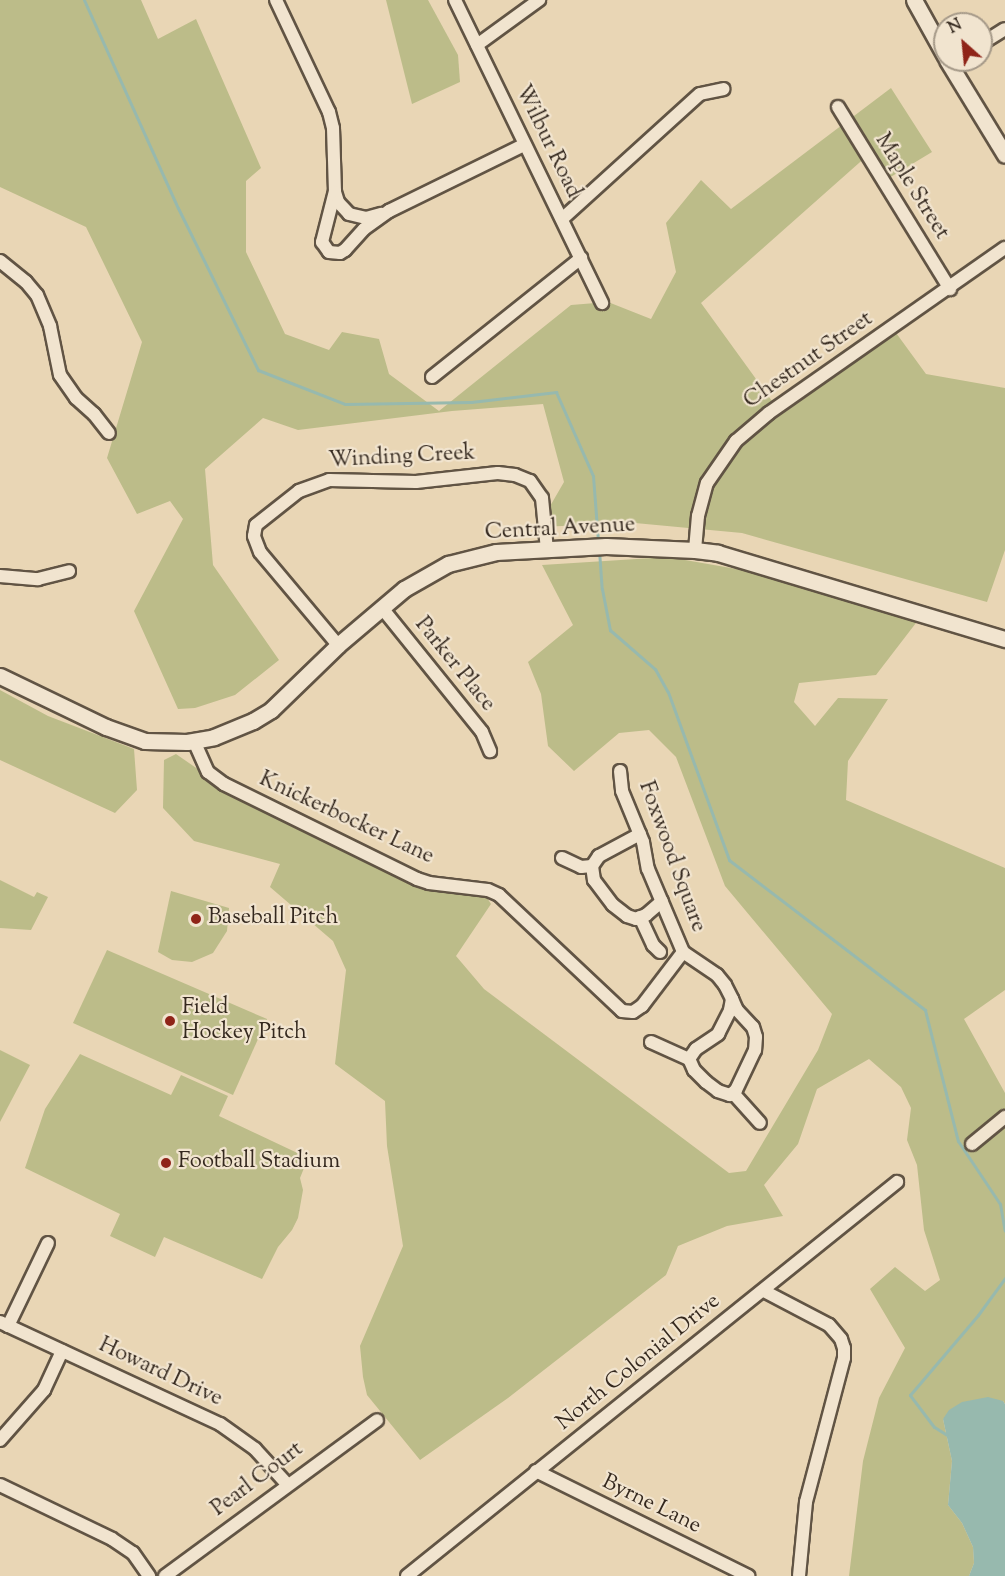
<!DOCTYPE html>
<style>
body{margin:0}
#map{position:relative;width:1005px;height:1576px;overflow:hidden;background:#e9d6b5;font-family:"Sorts Mill Goudy",serif}
div>[style]{position:absolute}
.green>*{inset:0;background:#bcbc89}
.water>*{inset:0;background:#97b9ae}
.stream>*{height:3px;margin:-1.5px;padding:0 1.5px;transform-origin:1.5px;border-radius:1.5px;background:#97b9ae}
.roads{filter:drop-shadow(2px 0 #615444) drop-shadow(-2px 0 #615444) drop-shadow(0 2px #615444) drop-shadow(0 -2px #615444)}
.minor>*{height:12px;margin:-6px;padding:0 6px;transform-origin:6px;border-radius:6px;background:#f1e4cf}
.tertiary>*{height:15px;margin:-7.5px;padding:0 7.5px;transform-origin:7.5px;border-radius:7.5px;background:#f1e4cf}
.dots>*{width:16px;height:16px;translate:-50% -50%;box-sizing:border-box;border:3px solid #f1e4cf;border-radius:50%}
span{translate:-50% -50%;white-space:nowrap;text-align:center;line-height:1.15;-webkit-text-stroke:4.5px #f1e4cf;paint-order:stroke}
.street-label{font-size:22px;color:#34281e}
.poi-label{font-size:22px;color:#34281e}
.left{translate:0 -50%;text-align:left}
.north{position:absolute;left:933px;top:12px;width:60px;height:60px;box-sizing:border-box;background:#f1e4cf;border:2px solid #a59988;border-radius:50%;rotate:333deg;font-size:16px;font-weight:700;line-height:24px;text-align:center;color:#34281e}
.north::after{content:'';display:block;margin:auto;width:21px;height:27px;background:#8f2418;clip-path:polygon(50% 0,100% 100%,50% 72%,0 100%)}
</style>
<div id="map">
<div class="green">
<div style="clip-path:polygon(0 0,141px 0,158px 39px,196px 19px,261px 168px,246px 181px,246px 252px,285px 334px,329px 350px,342px 332px,379px 339px,389px 374px,439px 411px,571px 305px,608px 302px,651px 319px,676px 272px,666px 223px,701px 180px,731px 209px,891px 88px,932px 152px,884px 181px,868px 155px,701px 303px,780px 412px,891px 326px,926px 374px,1005px 388px,1005px 550px,987px 602px,742px 533px,635px 523px,538px 527px,564px 482px,543px 404px,452px 411px,298px 430px,263px 418px,205px 469px,213px 565px,279px 660px,235px 695px,195px 708px,178px 709px,134px 611px,183px 519px,170px 501px,137px 514px,107px 458px,142px 342px,86px 227px,0 187px)"></div>
<div style="clip-path:polygon(386px 0,428px 0,458px 55px,460px 82px,412px 104px)"></div>
<div style="clip-path:polygon(668px 557px,748px 571px,919px 619px,876px 675px,799px 683px,794px 702px,815px 726px,838px 698px,888px 699px,848px 761px,846px 800px,1005px 868px,1005px 990px,964px 1019px,1005px 1093px,1005px 1404px,1003px 1401px,943px 1419px,952px 1461px,948px 1505px,962px 1523px,973px 1547px,974px 1563px,969px 1576px,849px 1576px,863px 1461px,879px 1398px,905px 1348px,870px 1289px,895px 1267px,925px 1291px,940px 1280px,924px 1230px,917px 1165px,907px 1140px,911px 1108px,901px 1087px,869px 1059px,817px 1089px,798px 1144px,764px 1185px,783px 1216px,727px 1226px,678px 1246px,666px 1275px,508px 1398px,420px 1460px,367px 1395px,363px 1377px,360px 1346px,403px 1246px,387px 1146px,385px 1101px,335px 1064px,346px 970px,333px 941px,270px 887px,280px 864px,194px 841px,163px 808px,164px 760px,176px 754px,202px 772px,411px 883px,484px 893px,491px 904px,456px 956px,484px 989px,729px 1173px,746px 1171px,818px 1050px,832px 1014px,725px 886px,676px 757px,649px 730px,619px 733px,574px 771px,548px 746px,541px 694px,528px 662px,573px 625px,542px 565px)"></div>
<div style="clip-path:polygon(0 690px,48px 716px,134px 749px,137px 790px,115px 813px,0 760px)"></div>
<div style="clip-path:polygon(0 880px,34px 897px,37px 892px,48px 897px,31px 930px,0 928px)"></div>
<div style="clip-path:polygon(171px 891px,229px 908px,227px 931px,213px 953px,192px 962px,172px 960px,158px 952px)"></div>
<div style="clip-path:polygon(107px 950px,267px 1019px,233px 1095px,73px 1023px)"></div>
<div style="clip-path:polygon(0 1050px,30px 1065px,0 1122px)"></div>
<div style="clip-path:polygon(80px 1054px,171px 1095px,181px 1075px,228px 1096px,219px 1116px,308px 1158px,300px 1178px,303px 1190px,298px 1218px,292px 1230px,278px 1247px,262px 1279px,164px 1237px,155px 1257px,110px 1236px,120px 1214px,25px 1168px,45px 1109px)"></div>
</div>
<div class="water">
<div style="clip-path:polygon(988px 1397px,1003px 1401px,1005px 1404px,1005px 1576px,969px 1576px,974px 1563px,973px 1547px,962px 1523px,948px 1505px,952px 1461px,943px 1419px,949px 1410px,962px 1402px)"></div>
</div>
<div class="stream">
<div style="left:84px;top:0;width:228px;rotate:65.7deg"></div>
<div style="left:178px;top:208px;width:181px;rotate:63.7deg"></div>
<div style="left:258px;top:370px;width:93px;rotate:21.3deg"></div>
<div style="left:345px;top:404px;width:126px;rotate:-0.9deg"></div>
<div style="left:471px;top:402px;width:86px;rotate:-6.7deg"></div>
<div style="left:556px;top:392px;width:92px;rotate:66.2deg"></div>
<div style="left:593px;top:476px;width:65px;rotate:85.6deg"></div>
<div style="left:599px;top:550px;width:39px;rotate:86deg"></div>
<div style="left:602px;top:589px;width:42px;rotate:79deg"></div>
<div style="left:610px;top:630px;width:60px;rotate:40.9deg"></div>
<div style="left:655px;top:669px;width:26px;rotate:61deg"></div>
<div style="left:668px;top:692px;width:179px;rotate:70deg"></div>
<div style="left:729px;top:860px;width:247px;rotate:37.4deg"></div>
<div style="left:925px;top:1010px;width:135px;rotate:75.9deg"></div>
<div style="left:958px;top:1141px;width:76px;rotate:56.3deg"></div>
<div style="left:1000px;top:1204px;width:27px;rotate:80deg"></div>
<div style="left:947px;top:1435px;width:15px;rotate:-148deg"></div>
<div style="left:934px;top:1427px;width:40px;rotate:-127deg"></div>
<div style="left:910px;top:1395px;width:105px;rotate:-49.6deg"></div>
<div style="left:978px;top:1315px;width:46px;rotate:-53.9deg"></div>
</div>
<div class="roads">
<div class="minor">
<div style="left:276px;top:0;width:124px;rotate:64.7deg"></div>
<div style="left:329px;top:112px;width:16px;rotate:76deg"></div>
<div style="left:333px;top:128px;width:63px;rotate:88.2deg"></div>
<div style="left:335px;top:191px;width:53px;rotate:104.3deg"></div>
<div style="left:322px;top:242px;width:12px;rotate:55deg"></div>
<div style="left:329px;top:252px;width:11px;rotate:5deg"></div>
<div style="left:340px;top:253px;width:6px;rotate:-31deg"></div>
<div style="left:345px;top:250px;width:28px;rotate:-48deg"></div>
<div style="left:364px;top:229px;width:31px;rotate:-36deg"></div>
<div style="left:389px;top:211px;width:150px;rotate:-26.1deg"></div>
<div style="left:455px;top:0;width:337px;rotate:64.1deg"></div>
<div style="left:981px;top:44px;width:28px;rotate:-32deg"></div>
<div style="left:477px;top:45px;width:77px;rotate:-36deg"></div>
<div style="left:838px;top:107px;width:214px;rotate:58.4deg"></div>
<div style="left:335px;top:192px;width:10px;rotate:73deg"></div>
<div style="left:338px;top:202px;width:16px;rotate:47deg"></div>
<div style="left:349px;top:214px;width:17px;rotate:13deg"></div>
<div style="left:366px;top:218px;width:16px;rotate:-15deg"></div>
<div style="left:562px;top:219px;width:186px;rotate:-42.2deg"></div>
<div style="left:700px;top:94px;width:24px;rotate:-12deg"></div>
<div style="left:0;top:261px;width:33px;rotate:39deg"></div>
<div style="left:26px;top:282px;width:17px;rotate:50deg"></div>
<div style="left:37px;top:295px;width:34px;rotate:67deg"></div>
<div style="left:50px;top:326px;width:50px;rotate:78.5deg"></div>
<div style="left:60px;top:375px;width:28px;rotate:55deg"></div>
<div style="left:76px;top:398px;width:24px;rotate:42deg"></div>
<div style="left:94px;top:414px;width:24px;rotate:52deg"></div>
<div style="left:432px;top:377px;width:191px;rotate:-38.6deg"></div>
<div style="left:695px;top:550px;width:34px;rotate:-85deg"></div>
<div style="left:698px;top:516px;width:34px;rotate:-75deg"></div>
<div style="left:707px;top:483px;width:51px;rotate:-55.4deg"></div>
<div style="left:736px;top:441px;width:43px;rotate:-40.3deg"></div>
<div style="left:769px;top:413px;width:288px;rotate:-35deg"></div>
<div style="left:0;top:576px;width:38px;rotate:5deg"></div>
<div style="left:38px;top:579px;width:32px;rotate:-14deg"></div>
<div style="left:382px;top:608px;width:159px;rotate:51.1deg"></div>
<div style="left:482px;top:732px;width:21px;rotate:67deg"></div>
<div style="left:338px;top:645px;width:121px;rotate:-130deg"></div>
<div style="left:260px;top:552px;width:17px;rotate:-111deg"></div>
<div style="left:254px;top:536px;width:11px;rotate:-80deg"></div>
<div style="left:256px;top:525px;width:55px;rotate:-38.3deg"></div>
<div style="left:299px;top:491px;width:32px;rotate:-20deg"></div>
<div style="left:329px;top:480px;width:87px;rotate:1.3deg"></div>
<div style="left:416px;top:482px;width:82px;rotate:-6.3deg"></div>
<div style="left:498px;top:473px;width:17px;rotate:7deg"></div>
<div style="left:515px;top:475px;width:16px;rotate:22deg"></div>
<div style="left:530px;top:481px;width:21px;rotate:55deg"></div>
<div style="left:542px;top:498px;width:52px;rotate:84.5deg"></div>
<div style="left:194px;top:741px;width:34px;rotate:66deg"></div>
<div style="left:208px;top:772px;width:20px;rotate:37deg"></div>
<div style="left:224px;top:784px;width:215px;rotate:26.2deg"></div>
<div style="left:417px;top:879px;width:13px;rotate:18deg"></div>
<div style="left:429px;top:883px;width:59px;rotate:6.8deg"></div>
<div style="left:488px;top:890px;width:12px;rotate:24deg"></div>
<div style="left:499px;top:895px;width:169px;rotate:43.3deg"></div>
<div style="left:622px;top:1011px;width:11px;rotate:5deg"></div>
<div style="left:633px;top:1012px;width:11px;rotate:-34deg"></div>
<div style="left:642px;top:1006px;width:68px;rotate:-52.8deg"></div>
<div style="left:620px;top:771px;width:20px;rotate:84deg"></div>
<div style="left:622px;top:791px;width:55px;rotate:67.6deg"></div>
<div style="left:643px;top:842px;width:27px;rotate:80deg"></div>
<div style="left:648px;top:869px;width:90px;rotate:67.1deg"></div>
<div style="left:683px;top:952px;width:41px;rotate:34.1deg"></div>
<div style="left:717px;top:975px;width:13px;rotate:51deg"></div>
<div style="left:725px;top:985px;width:16px;rotate:63deg"></div>
<div style="left:732px;top:999px;width:12px;rotate:66deg"></div>
<div style="left:737px;top:1010px;width:23px;rotate:47deg"></div>
<div style="left:753px;top:1027px;width:10px;rotate:73deg"></div>
<div style="left:756px;top:1037px;width:13px;rotate:94deg"></div>
<div style="left:755px;top:1050px;width:44px;rotate:115.4deg"></div>
<div style="left:736px;top:1090px;width:8px;rotate:140deg"></div>
<div style="left:730px;top:1095px;width:13px;rotate:-162deg"></div>
<div style="left:718px;top:1091px;width:15px;rotate:-143deg"></div>
<div style="left:706px;top:1082px;width:17px;rotate:-135deg"></div>
<div style="left:694px;top:1070px;width:12px;rotate:-114deg"></div>
<div style="left:689px;top:1059px;width:12px;rotate:-55deg"></div>
<div style="left:696px;top:1049px;width:27px;rotate:-34deg"></div>
<div style="left:718px;top:1034px;width:27px;rotate:-63deg"></div>
<div style="left:730px;top:1010px;width:11px;rotate:-80deg"></div>
<div style="left:640px;top:834px;width:47px;rotate:151.8deg"></div>
<div style="left:599px;top:856px;width:12px;rotate:125deg"></div>
<div style="left:592px;top:866px;width:14px;rotate:82deg"></div>
<div style="left:594px;top:880px;width:31px;rotate:53deg"></div>
<div style="left:613px;top:905px;width:18px;rotate:38deg"></div>
<div style="left:627px;top:916px;width:9px;rotate:18deg"></div>
<div style="left:636px;top:919px;width:11px;rotate:-22deg"></div>
<div style="left:646px;top:915px;width:21px;rotate:-41deg"></div>
<div style="left:562px;top:858px;width:21px;rotate:25deg"></div>
<div style="left:581px;top:867px;width:11px;rotate:-5deg"></div>
<div style="left:640px;top:917px;width:31px;rotate:65deg"></div>
<div style="left:653px;top:945px;width:10px;rotate:45deg"></div>
<div style="left:651px;top:1042px;width:42px;rotate:24.1deg"></div>
<div style="left:733px;top:1093px;width:40px;rotate:48deg"></div>
<div style="left:972px;top:1144px;width:43px;rotate:-39.3deg"></div>
<div style="left:764px;top:1291px;width:73px;rotate:27.6deg"></div>
<div style="left:829px;top:1325px;width:18px;rotate:49deg"></div>
<div style="left:841px;top:1339px;width:9px;rotate:72deg"></div>
<div style="left:844px;top:1348px;width:10px;rotate:90deg"></div>
<div style="left:844px;top:1358px;width:149px;rotate:104.8deg"></div>
<div style="left:806px;top:1502px;width:74px;rotate:95.4deg"></div>
<div style="left:0;top:1322px;width:242px;rotate:24.9deg"></div>
<div style="left:220px;top:1424px;width:43px;rotate:35.5deg"></div>
<div style="left:255px;top:1449px;width:47px;rotate:47.6deg"></div>
<div style="left:8px;top:1326px;width:92px;rotate:-64.3deg"></div>
<div style="left:0;top:1440px;width:67px;rotate:-48.7deg"></div>
<div style="left:44px;top:1390px;width:43px;rotate:-65.2deg"></div>
<div style="left:536px;top:1471px;width:237px;rotate:26.3deg"></div>
<div style="left:0;top:1485px;width:124px;rotate:25.7deg"></div>
<div style="left:112px;top:1539px;width:25px;rotate:34deg"></div>
<div style="left:133px;top:1553px;width:28px;rotate:55deg"></div>
<div style="left:165px;top:1576px;width:263px;rotate:-36.3deg"></div>
<div style="left:407px;top:1576px;width:629px;rotate:-38.8deg"></div>
</div>
<div class="tertiary">
<div style="left:914px;top:0;width:64px;rotate:61deg"></div>
<div style="left:947px;top:60px;width:111px;rotate:58.6deg"></div>
<div style="left:0;top:676px;width:118px;rotate:25.7deg"></div>
<div style="left:106px;top:727px;width:41px;rotate:19.7deg"></div>
<div style="left:145px;top:741px;width:42px;rotate:1.4deg"></div>
<div style="left:187px;top:742px;width:27px;rotate:-10deg"></div>
<div style="left:214px;top:737px;width:42px;rotate:-22.3deg"></div>
<div style="left:253px;top:721px;width:21px;rotate:-31deg"></div>
<div style="left:271px;top:710px;width:93px;rotate:-44.1deg"></div>
<div style="left:338px;top:645px;width:87px;rotate:-40.3deg"></div>
<div style="left:404px;top:589px;width:51px;rotate:-29.6deg"></div>
<div style="left:448px;top:564px;width:49px;rotate:-14deg"></div>
<div style="left:496px;top:552px;width:110px;rotate:-3.1deg"></div>
<div style="left:606px;top:546px;width:89px;rotate:2.6deg"></div>
<div style="left:695px;top:550px;width:23px;rotate:7deg"></div>
<div style="left:718px;top:553px;width:300px;rotate:16.7deg"></div>
</div>
</div>
<div class="dots">
<div style="left:196px;top:919px;background:#8f2418"></div>
<div style="left:170px;top:1021px;background:#8f2418"></div>
<div style="left:166px;top:1163px;background:#8f2418"></div>
</div>
<div class="street-label">
<span style="left:547px;top:142px;rotate:64deg">Wilbur Road</span>
<span style="left:911px;top:187px;rotate:58deg">Maple Street</span>
<span style="left:809px;top:361px;rotate:-35deg">Chestnut Street</span>
<span style="left:402px;top:458px;rotate:-3deg">Winding Creek</span>
<span style="left:560px;top:530px;rotate:-3deg">Central Avenue</span>
<span style="left:454px;top:665px;rotate:51deg">Parker Place</span>
<span style="left:346px;top:819px;rotate:25deg">Knickerbocker Lane</span>
<span style="left:671px;top:857px;rotate:70deg">Foxwood Square</span>
<span style="left:639px;top:1363px;rotate:-39deg">North Colonial Drive</span>
<span style="left:160px;top:1373px;rotate:25deg">Howard Drive</span>
<span style="left:258px;top:1480px;rotate:-37deg">Pearl Court</span>
<span style="left:651px;top:1505px;rotate:26deg">Byrne Lane</span>
</div>
<div class="poi-label">
<span class="left" style="left:208px;top:919px">Baseball Pitch</span>
<span class="left" style="left:182px;top:1021px">Field<br>Hockey Pitch</span>
<span class="left" style="left:178px;top:1163px">Football Stadium</span>
</div>
<div class="north">N</div>
</div>
